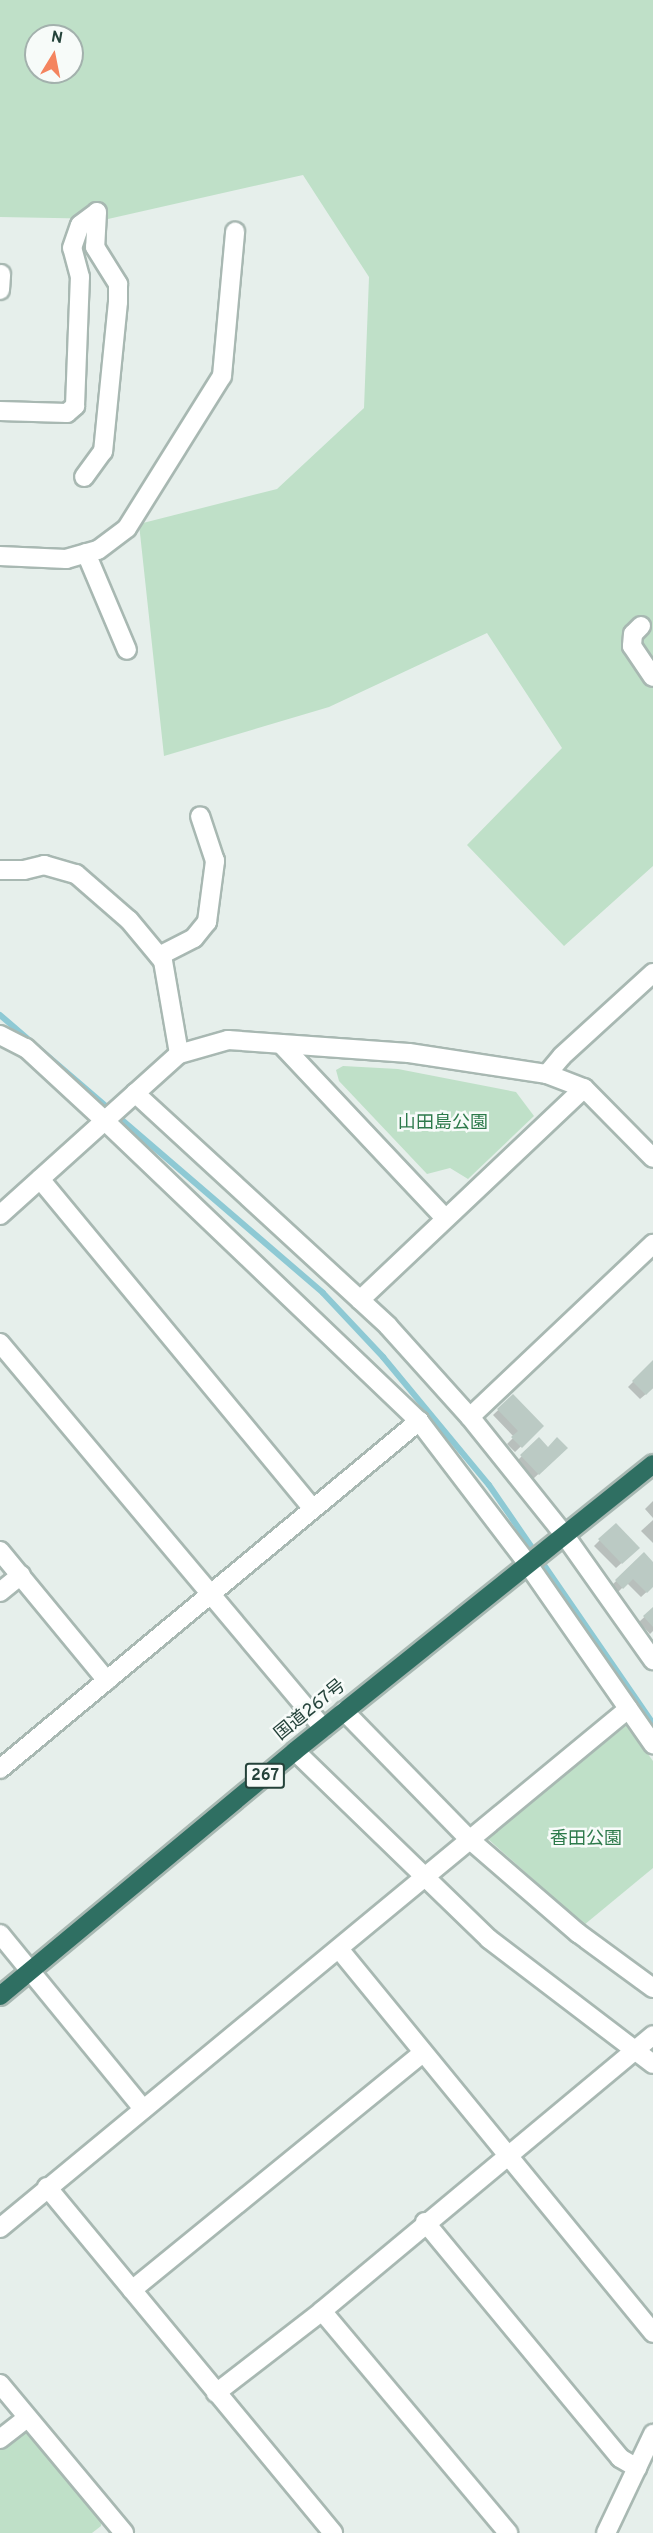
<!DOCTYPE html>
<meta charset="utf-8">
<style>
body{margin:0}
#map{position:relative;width:653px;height:2533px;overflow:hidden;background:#e6efeb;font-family:Overpass,"Noto Sans JP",sans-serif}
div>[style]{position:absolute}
.green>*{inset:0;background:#bfe0c8}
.shadow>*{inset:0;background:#0003}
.stream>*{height:6px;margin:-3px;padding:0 3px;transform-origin:3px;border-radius:3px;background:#8ec9d4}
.building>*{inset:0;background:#bbcac4}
.roads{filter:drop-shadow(2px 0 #a8b8b2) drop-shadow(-2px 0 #a8b8b2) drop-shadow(0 2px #a8b8b2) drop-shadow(0 -2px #a8b8b2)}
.minor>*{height:18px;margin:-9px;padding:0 9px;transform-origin:9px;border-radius:9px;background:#fff}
.highway>*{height:18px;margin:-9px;padding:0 9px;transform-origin:9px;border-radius:9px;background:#2f6f62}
span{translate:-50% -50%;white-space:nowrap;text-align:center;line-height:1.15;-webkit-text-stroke:5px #f7fbf9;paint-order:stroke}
.shield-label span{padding:2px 4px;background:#f7fbf9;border:2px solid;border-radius:4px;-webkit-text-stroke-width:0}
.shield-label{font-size:16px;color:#24423a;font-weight:700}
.park-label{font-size:18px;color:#2d7a4b}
.street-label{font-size:18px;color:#24423a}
.north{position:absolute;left:24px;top:24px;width:60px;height:60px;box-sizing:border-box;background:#f7fbf9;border:2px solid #a3b1ad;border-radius:50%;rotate:10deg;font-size:16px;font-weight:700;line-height:24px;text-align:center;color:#24423a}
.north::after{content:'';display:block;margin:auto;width:21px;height:27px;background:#f4845f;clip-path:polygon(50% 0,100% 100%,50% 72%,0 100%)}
</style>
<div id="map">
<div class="green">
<div style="clip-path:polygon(evenodd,0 0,653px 0,653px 866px,564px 946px,467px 845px,562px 748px,487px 633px,329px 707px,164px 756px,139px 524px,277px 489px,364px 408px,369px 277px,303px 175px,108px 219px,0 217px,0 0,36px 36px,72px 36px,72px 72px,36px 72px,36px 36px)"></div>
<div style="clip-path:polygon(343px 1066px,398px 1069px,516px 1092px,534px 1116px,468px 1179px,450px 1168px,427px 1174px,339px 1081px,336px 1070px)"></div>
<div style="clip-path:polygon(627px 1725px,653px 1761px,653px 1868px,584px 1925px,487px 1838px)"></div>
<div style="clip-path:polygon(20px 2433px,31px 2433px,102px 2518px,101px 2526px,92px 2533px,0 2533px,0 2450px)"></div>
</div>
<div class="shadow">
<div style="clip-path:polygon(653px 1362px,653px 1388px,640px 1399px,628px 1387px)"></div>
<div style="clip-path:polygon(513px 1396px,542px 1426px,515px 1452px,507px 1444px,514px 1437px,493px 1415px)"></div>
<div style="clip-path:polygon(538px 1440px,548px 1449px,566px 1448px,533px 1479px,516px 1462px)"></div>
<div style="clip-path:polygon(653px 1501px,653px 1518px,645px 1509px)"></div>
<div style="clip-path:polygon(653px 1520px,653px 1543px,641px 1531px)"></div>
<div style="clip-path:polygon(615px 1525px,638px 1548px,616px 1568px,594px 1546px)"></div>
<div style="clip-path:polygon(644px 1554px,653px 1564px,653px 1586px,641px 1597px,627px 1583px,617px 1593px,611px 1586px)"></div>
<div style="clip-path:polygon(653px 1609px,653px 1631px,650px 1634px,639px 1622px)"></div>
</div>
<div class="stream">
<div style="left:0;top:1015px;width:426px;rotate:40.7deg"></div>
<div style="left:323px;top:1293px;width:88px;rotate:46.8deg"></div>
<div style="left:383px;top:1357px;width:166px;rotate:50.4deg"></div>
<div style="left:489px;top:1485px;width:290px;rotate:55.5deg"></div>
</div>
<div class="building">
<div style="clip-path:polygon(653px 1360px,653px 1388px,646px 1395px,632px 1381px)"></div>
<div style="clip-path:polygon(513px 1394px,544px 1426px,522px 1448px,511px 1437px,518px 1431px,497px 1409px)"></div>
<div style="clip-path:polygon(539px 1437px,548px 1447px,557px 1437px,568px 1448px,539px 1475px,520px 1455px)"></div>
<div style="clip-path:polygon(616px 1523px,640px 1548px,622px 1564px,598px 1539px)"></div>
<div style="clip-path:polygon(644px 1552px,653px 1562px,653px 1587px,647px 1593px,633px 1579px,623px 1589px,615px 1580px)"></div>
<div style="clip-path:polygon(653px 1607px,653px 1627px,643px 1616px)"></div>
</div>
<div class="roads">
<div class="minor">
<div style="left:0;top:290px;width:16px;rotate:-86deg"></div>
<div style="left:0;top:411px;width:67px;rotate:1.7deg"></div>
<div style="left:67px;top:413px;width:11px;rotate:-41deg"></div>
<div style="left:75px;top:406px;width:129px;rotate:-87.8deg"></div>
<div style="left:80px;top:277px;width:30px;rotate:-105deg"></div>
<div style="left:72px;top:248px;width:24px;rotate:-71deg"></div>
<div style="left:80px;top:225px;width:21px;rotate:-37deg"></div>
<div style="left:97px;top:212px;width:35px;rotate:93deg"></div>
<div style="left:95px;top:247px;width:44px;rotate:58.1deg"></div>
<div style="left:118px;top:284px;width:18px;rotate:90deg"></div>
<div style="left:118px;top:302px;width:150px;rotate:95.7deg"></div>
<div style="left:103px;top:451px;width:32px;rotate:126deg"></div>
<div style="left:86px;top:553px;width:105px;rotate:67.1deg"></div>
<div style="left:0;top:556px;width:66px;rotate:2.6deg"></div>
<div style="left:66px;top:559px;width:33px;rotate:-16deg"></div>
<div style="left:98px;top:550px;width:36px;rotate:-37deg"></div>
<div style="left:127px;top:528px;width:179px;rotate:-58deg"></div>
<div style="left:222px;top:376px;width:145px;rotate:-84.8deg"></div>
<div style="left:641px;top:626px;width:11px;rotate:135deg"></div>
<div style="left:633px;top:634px;width:12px;rotate:95deg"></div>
<div style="left:632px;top:646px;width:37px;rotate:56deg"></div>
<div style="left:0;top:870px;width:24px"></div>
<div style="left:24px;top:870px;width:21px;rotate:-14deg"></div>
<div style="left:44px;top:865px;width:33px;rotate:16deg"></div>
<div style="left:76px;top:874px;width:70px;rotate:41deg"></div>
<div style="left:129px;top:920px;width:53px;rotate:50.3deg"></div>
<div style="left:163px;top:961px;width:94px;rotate:80.2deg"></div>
<div style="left:159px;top:956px;width:39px;rotate:-27deg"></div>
<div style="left:194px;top:938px;width:21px;rotate:-51deg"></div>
<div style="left:207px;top:922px;width:62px;rotate:-82.5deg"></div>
<div style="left:215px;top:861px;width:47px;rotate:-108.4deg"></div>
<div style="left:0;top:1035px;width:29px;rotate:27deg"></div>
<div style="left:26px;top:1048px;width:106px;rotate:42.7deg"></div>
<div style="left:104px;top:1120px;width:436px;rotate:43.7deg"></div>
<div style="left:419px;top:1421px;width:178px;rotate:52.7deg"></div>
<div style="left:527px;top:1563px;width:221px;rotate:55.2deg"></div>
<div style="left:281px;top:1044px;width:238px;rotate:46.7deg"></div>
<div style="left:547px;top:1074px;width:23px;rotate:-50deg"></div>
<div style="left:562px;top:1056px;width:123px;rotate:-42.4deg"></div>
<div style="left:135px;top:1093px;width:344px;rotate:42.6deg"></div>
<div style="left:388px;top:1326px;width:122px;rotate:48deg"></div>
<div style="left:470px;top:1417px;width:149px;rotate:51.3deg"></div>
<div style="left:563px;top:1533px;width:156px;rotate:54.7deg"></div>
<div style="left:40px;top:1179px;width:428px;rotate:50.4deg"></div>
<div style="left:0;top:1215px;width:241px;rotate:-42deg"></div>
<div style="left:179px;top:1054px;width:51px;rotate:-15.9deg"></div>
<div style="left:228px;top:1040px;width:181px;rotate:4.1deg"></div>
<div style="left:409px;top:1053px;width:140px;rotate:8.7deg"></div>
<div style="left:547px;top:1074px;width:40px;rotate:21deg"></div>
<div style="left:584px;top:1088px;width:98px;rotate:45.4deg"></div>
<div style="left:360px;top:1300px;width:308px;rotate:-43.4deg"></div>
<div style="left:0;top:1343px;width:503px;rotate:50deg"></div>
<div style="left:470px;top:1417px;width:252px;rotate:-43.4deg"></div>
<div style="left:0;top:1551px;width:168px;rotate:50.5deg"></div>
<div style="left:0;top:1592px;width:27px;rotate:-39deg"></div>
<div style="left:344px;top:1711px;width:179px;rotate:45.7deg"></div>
<div style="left:469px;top:1839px;width:144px;rotate:40.8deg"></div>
<div style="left:578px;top:1933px;width:93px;rotate:36.3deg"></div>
<div style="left:295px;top:1751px;width:270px;rotate:44.1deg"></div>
<div style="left:489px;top:1939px;width:206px;rotate:37.3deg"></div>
<div style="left:0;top:1769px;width:545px;rotate:-39.71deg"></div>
<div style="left:0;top:1934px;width:226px;rotate:50.7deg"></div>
<div style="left:339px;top:1949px;width:496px;rotate:50.7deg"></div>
<div style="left:47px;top:2187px;width:449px;rotate:50.4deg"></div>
<div style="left:425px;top:2222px;width:306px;rotate:50.4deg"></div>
<div style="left:620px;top:2458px;width:20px;rotate:30deg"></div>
<div style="left:0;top:2228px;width:815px;rotate:-39.57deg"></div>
<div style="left:132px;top:2290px;width:375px;rotate:-39.2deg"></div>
<div style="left:322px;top:2311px;width:290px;rotate:50deg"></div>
<div style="left:0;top:2384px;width:194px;rotate:50.2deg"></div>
<div style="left:216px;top:2393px;width:134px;rotate:-37.7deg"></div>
<div style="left:322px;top:2311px;width:431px;rotate:-39.8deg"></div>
<div style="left:0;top:2439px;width:34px;rotate:-38deg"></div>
<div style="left:606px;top:2533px;width:110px;rotate:-64.6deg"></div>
</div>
<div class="highway">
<div style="left:0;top:1996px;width:383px;rotate:-39.7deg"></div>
<div style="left:295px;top:1751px;width:459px;rotate:-38.7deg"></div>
</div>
</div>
<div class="shield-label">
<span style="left:265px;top:1776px">267</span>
</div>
<div class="park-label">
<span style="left:443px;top:1124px">山田島公園</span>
<span style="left:586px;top:1840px">香田公園</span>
</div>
<div class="street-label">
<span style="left:311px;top:1711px;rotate:-39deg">国道267号</span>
</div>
<div class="north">N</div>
</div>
